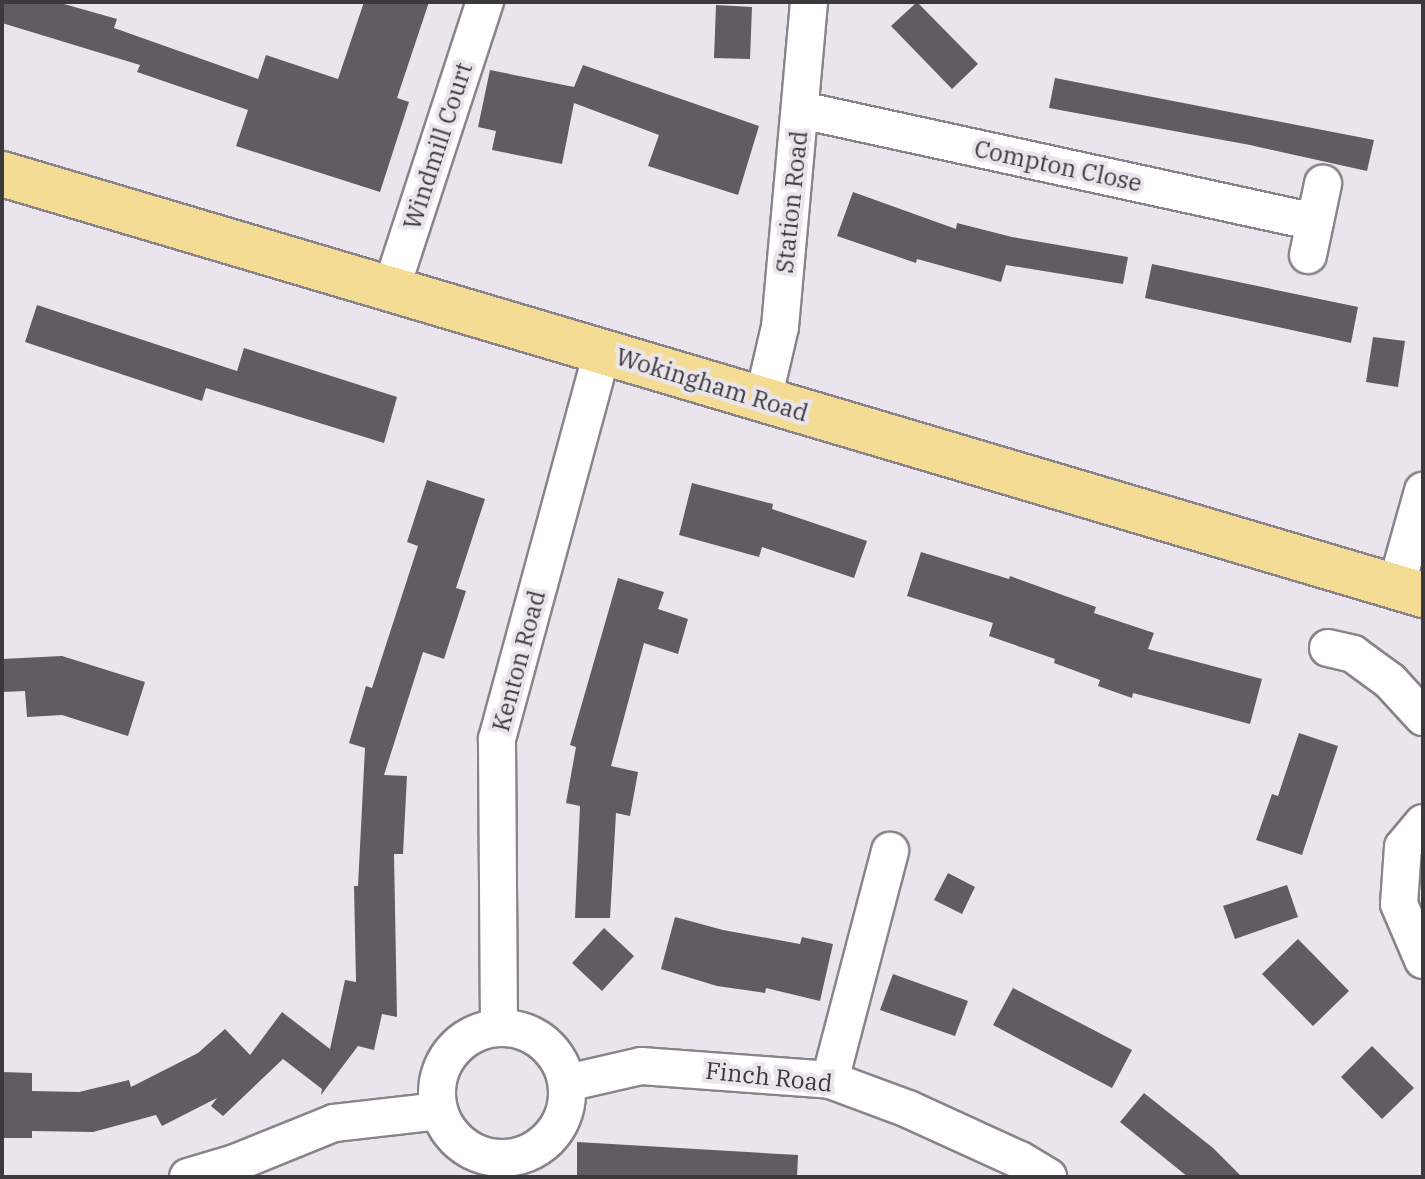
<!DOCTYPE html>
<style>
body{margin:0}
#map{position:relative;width:1425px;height:1179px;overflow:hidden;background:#eae5ed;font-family:"IBM Plex Serif",serif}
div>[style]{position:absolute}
.building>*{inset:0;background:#615c63}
.roads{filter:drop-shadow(2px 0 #89848b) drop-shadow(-2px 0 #89848b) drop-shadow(0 2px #89848b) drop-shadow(0 -2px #89848b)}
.minor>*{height:36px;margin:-18px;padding:0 18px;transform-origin:18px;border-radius:18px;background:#fff}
.minor>.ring{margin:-18px;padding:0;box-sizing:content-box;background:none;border:36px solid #fff;border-radius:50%}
.primary>*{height:44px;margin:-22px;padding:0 22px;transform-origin:22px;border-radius:22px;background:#f4dc95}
span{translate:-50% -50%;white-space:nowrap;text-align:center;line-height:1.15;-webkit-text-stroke:8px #eae5ed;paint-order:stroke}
.street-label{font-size:24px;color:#3b393c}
.frame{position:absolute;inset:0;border:4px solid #3b393c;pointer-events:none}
</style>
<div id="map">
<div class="building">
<div style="clip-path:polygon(2px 2px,57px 2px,117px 19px,114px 28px,258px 79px,266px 55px,338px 79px,364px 2px,429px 2px,397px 98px,409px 102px,380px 192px,236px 146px,248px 110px,137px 72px,140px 65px,2px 23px)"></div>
<div style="clip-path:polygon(917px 2px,978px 64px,952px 89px,891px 26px)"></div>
<div style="clip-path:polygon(716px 5px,752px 7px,750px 59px,714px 58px)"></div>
<div style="clip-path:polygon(583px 65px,759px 126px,738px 195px,648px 166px,659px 135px,574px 103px,562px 164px,492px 150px,496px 131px,478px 127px,490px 70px,574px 87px)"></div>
<div style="clip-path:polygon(1055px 78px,1374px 140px,1367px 171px,1250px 145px,1049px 108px)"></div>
<div style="clip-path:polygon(853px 192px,956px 229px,957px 223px,1012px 237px,1128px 257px,1123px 284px,1006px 265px,1001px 282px,917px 259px,916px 263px,837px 236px)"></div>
<div style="clip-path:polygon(1152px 264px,1358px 307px,1351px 343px,1145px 298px)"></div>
<div style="clip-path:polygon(37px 305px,237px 371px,244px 348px,397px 397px,384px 443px,206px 388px,202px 401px,25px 342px)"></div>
<div style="clip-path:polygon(1373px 337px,1405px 341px,1398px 387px,1366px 382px)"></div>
<div style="clip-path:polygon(427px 480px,485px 499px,456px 588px,466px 591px,444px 659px,423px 652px,384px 775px,407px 776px,403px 854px,394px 854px,397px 1017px,382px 1014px,374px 1050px,358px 1046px,321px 1095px,322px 1089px,283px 1059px,223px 1116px,211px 1106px,217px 1098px,162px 1126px,156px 1115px,93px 1132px,32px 1131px,32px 1138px,2px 1138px,2px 1072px,32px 1073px,32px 1091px,79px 1092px,129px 1080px,131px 1087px,198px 1053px,225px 1029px,250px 1055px,282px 1012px,330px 1049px,345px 980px,356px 982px,354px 886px,358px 886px,365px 748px,349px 743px,366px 686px,372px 688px,418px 546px,407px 542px)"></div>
<div style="clip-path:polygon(692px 483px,773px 504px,772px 509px,867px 541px,854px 578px,762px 547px,759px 557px,679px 535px)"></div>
<div style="clip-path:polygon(921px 552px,1009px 579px,1010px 576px,1096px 607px,1094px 613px,1154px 633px,1148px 649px,1262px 679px,1250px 724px,1133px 693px,1132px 698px,1098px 686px,1100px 680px,1054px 663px,1055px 659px,989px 636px,993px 623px,907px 596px)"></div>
<div style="clip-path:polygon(618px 578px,664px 592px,658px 609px,688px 619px,678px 654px,644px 643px,611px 766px,638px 772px,630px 816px,616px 813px,610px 918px,575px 918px,580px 806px,566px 803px,576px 747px,570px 745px)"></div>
<div style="clip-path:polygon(62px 656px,145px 682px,128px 736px,62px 715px,27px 717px,25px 691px,2px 692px,2px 659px)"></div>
<div style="clip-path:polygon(1299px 733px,1338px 746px,1302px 855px,1256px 840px,1272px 794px,1278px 796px)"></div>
<div style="clip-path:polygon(948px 873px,975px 887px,962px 914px,934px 900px)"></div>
<div style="clip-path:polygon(1287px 885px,1298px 917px,1235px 939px,1223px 906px)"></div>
<div style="clip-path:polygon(675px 917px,723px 930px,800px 944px,802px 937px,833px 944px,820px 1001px,766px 988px,765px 993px,717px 986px,661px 969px)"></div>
<div style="clip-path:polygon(604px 928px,634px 956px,602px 991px,572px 963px)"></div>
<div style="clip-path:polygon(1298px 939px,1349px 991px,1313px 1026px,1262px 974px)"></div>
<div style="clip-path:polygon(893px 974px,968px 1001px,955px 1036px,880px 1010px)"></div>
<div style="clip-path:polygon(1013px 988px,1132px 1050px,1112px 1088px,993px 1025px)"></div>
<div style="clip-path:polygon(1372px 1046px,1414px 1088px,1382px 1119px,1341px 1077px)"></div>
<div style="clip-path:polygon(1144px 1093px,1213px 1148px,1242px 1177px,1188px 1177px,1120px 1122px)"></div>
<div style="clip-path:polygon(577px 1142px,798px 1155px,797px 1177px,577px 1177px)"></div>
</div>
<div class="roads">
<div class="minor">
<div style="left:801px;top:110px;width:526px;rotate:12.29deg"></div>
<div style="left:1308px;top:255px;width:73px;rotate:-78.1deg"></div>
<div style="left:391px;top:289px;width:302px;rotate:-71.9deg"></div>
<div style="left:763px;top:400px;width:75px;rotate:-76.9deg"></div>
<div style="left:780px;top:327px;width:326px;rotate:-84.9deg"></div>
<div style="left:1396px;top:587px;width:100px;rotate:-74.3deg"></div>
<div style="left:1328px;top:648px;width:26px;rotate:13deg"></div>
<div style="left:1353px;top:654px;width:46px;rotate:36.1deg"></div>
<div style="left:1390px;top:681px;width:49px;rotate:47.5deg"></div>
<div style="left:1423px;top:823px;width:31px;rotate:130deg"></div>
<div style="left:1403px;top:847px;width:57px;rotate:94deg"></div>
<div style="left:1399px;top:904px;width:61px;rotate:66.8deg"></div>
<div style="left:499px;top:1027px;width:288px;rotate:-90.4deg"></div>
<div style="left:497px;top:739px;width:401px;rotate:-74.8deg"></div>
<div class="ring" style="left:437px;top:1028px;width:94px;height:94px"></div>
<div style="left:830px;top:1080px;width:237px;rotate:-75.3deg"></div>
<div style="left:567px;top:1083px;width:76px;rotate:-12.9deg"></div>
<div style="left:641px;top:1066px;width:190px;rotate:4.2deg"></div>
<div style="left:830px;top:1080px;width:83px;rotate:20.4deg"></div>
<div style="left:908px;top:1109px;width:123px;rotate:24.5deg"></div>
<div style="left:1020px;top:1160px;width:33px;rotate:31deg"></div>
<div style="left:188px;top:1177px;width:49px;rotate:-16.6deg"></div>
<div style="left:235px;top:1163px;width:107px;rotate:-22deg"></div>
<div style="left:334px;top:1123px;width:106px;rotate:-6.5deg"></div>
</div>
<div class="primary">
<div style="left:2px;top:174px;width:1482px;rotate:16.5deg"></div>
</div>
</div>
<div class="street-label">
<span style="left:438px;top:146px;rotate:-72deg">Windmill Court</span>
<span style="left:1058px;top:166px;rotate:12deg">Compton Close</span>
<span style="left:792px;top:202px;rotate:-84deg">Station Road</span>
<span style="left:712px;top:385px;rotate:17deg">Wokingham Road</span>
<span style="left:519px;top:661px;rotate:-75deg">Kenton Road</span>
<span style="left:769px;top:1077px;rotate:6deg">Finch Road</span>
</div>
<div class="frame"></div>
</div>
